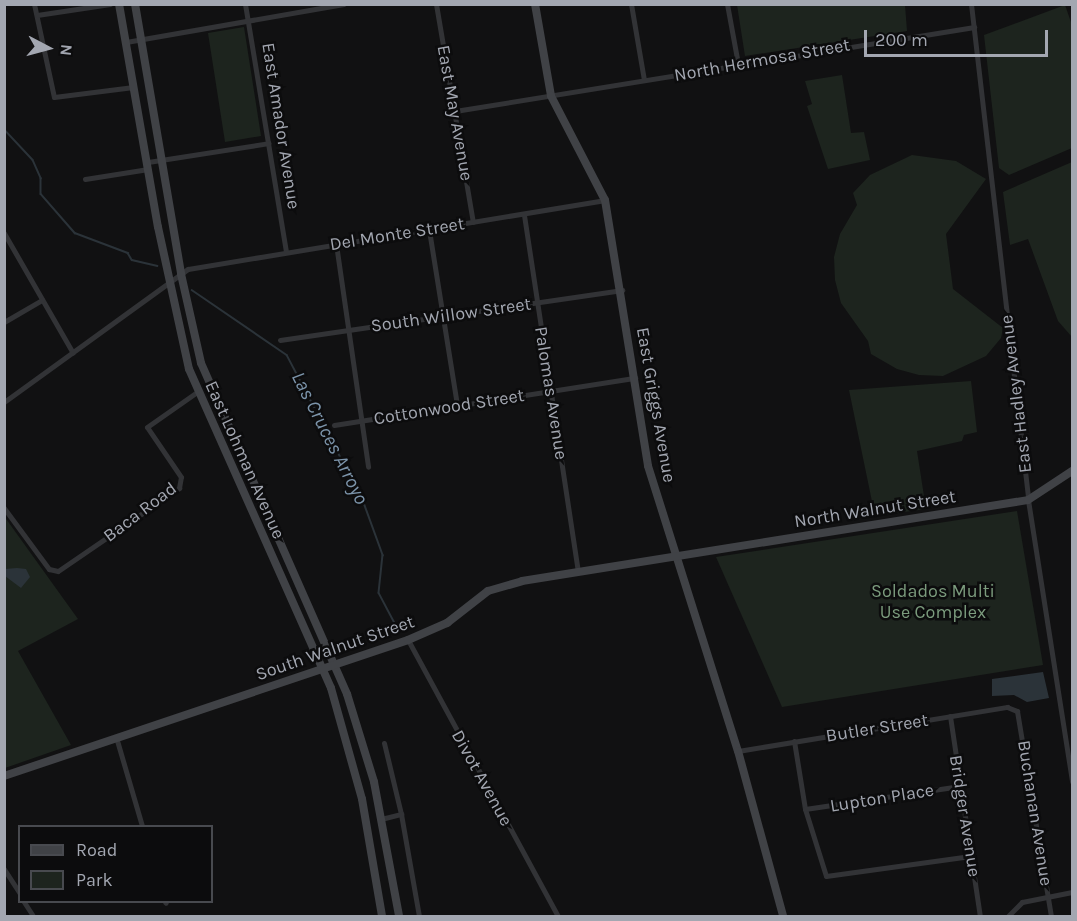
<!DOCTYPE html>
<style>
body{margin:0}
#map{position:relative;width:1077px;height:921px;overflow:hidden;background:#111112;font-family:Karla,sans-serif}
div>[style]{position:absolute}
.green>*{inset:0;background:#1d241e}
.water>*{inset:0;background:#2b3339}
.stream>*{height:1.5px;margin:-0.75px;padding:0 0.75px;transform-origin:0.75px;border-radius:0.75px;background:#2b3339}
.street>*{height:5px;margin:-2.5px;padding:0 2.5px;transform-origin:2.5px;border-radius:2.5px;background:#323336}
.secondary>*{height:8px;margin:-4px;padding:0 4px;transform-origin:4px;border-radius:4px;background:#404246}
span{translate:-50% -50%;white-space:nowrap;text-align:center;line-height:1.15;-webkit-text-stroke:5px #0c0c0d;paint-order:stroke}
.street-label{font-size:18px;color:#a3a7b1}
.park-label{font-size:18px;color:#7b9b7d}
.water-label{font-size:20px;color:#7c94aa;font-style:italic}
.frame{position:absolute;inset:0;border:6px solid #a3a7b1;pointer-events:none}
.legend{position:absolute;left:18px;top:825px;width:195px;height:78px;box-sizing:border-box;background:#0c0c0d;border:2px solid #484a4f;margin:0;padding:8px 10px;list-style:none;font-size:18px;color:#a3a7b1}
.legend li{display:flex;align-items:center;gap:12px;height:30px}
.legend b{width:30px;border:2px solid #484a4f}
.north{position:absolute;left:18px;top:18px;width:60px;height:60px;-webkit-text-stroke:4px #0c0c0d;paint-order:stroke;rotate:96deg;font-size:16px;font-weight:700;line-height:24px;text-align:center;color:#a3a7b1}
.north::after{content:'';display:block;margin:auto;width:21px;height:27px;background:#a3a7b1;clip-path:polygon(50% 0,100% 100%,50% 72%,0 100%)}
.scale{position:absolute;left:864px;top:30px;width:184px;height:27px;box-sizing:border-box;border:3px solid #a3a7b1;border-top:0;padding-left:8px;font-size:18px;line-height:21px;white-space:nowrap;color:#a3a7b1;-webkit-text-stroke:4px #0c0c0d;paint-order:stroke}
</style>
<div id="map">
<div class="green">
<div style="clip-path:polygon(737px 5px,905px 5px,907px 31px,745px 56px)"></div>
<div style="clip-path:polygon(1065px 5px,1072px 25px,1072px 148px,1009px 175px,999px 168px,984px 35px)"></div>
<div style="clip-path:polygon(244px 27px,261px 136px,225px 142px,208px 33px)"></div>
<div style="clip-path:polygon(842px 75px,851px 133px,864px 132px,870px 160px,828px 169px,807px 106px,812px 104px,805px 81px)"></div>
<div style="clip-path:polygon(912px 155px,956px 161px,986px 179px,946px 234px,953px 289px,1003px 328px,1001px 338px,986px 356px,943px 376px,919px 375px,897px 369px,871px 354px,868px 341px,841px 303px,835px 280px,834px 257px,840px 234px,857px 205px,853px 193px,870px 175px)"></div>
<div style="clip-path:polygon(1072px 162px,1072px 337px,1058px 321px,1028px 239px,1010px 245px,1003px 192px)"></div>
<div style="clip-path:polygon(971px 381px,977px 432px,964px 435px,962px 441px,917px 451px,926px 509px,875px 516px,849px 390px)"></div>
<div style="clip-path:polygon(1017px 511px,1043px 665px,782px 707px,716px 557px)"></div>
<div style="clip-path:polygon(4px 516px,78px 619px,18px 651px,71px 745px,5px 768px)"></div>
</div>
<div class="water">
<div style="clip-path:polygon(17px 568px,26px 569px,30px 577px,21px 588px,5px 576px,5px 569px)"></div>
<div style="clip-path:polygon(1043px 672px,1049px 698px,1027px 702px,1014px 695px,992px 696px,992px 679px)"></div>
</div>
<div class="stream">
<div style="left:4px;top:129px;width:42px;rotate:46.9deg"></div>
<div style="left:33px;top:160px;width:20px;rotate:66deg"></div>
<div style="left:41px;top:178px;width:16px;rotate:90deg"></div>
<div style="left:41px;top:194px;width:52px;rotate:48.9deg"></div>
<div style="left:75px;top:233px;width:57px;rotate:20.7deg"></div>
<div style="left:128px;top:253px;width:8px;rotate:60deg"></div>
<div style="left:132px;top:260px;width:26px;rotate:13deg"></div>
<div style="left:192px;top:290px;width:115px;rotate:34.4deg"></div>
<div style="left:287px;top:355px;width:164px;rotate:62.3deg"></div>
<div style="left:363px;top:500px;width:59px;rotate:70deg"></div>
<div style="left:383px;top:555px;width:38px;rotate:96deg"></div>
<div style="left:379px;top:593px;width:41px;rotate:62.2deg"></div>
</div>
<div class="street">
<div style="left:34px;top:4px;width:95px;rotate:77.9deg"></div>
<div style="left:54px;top:97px;width:80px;rotate:-7.2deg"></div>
<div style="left:245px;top:4px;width:251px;rotate:80.6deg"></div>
<div style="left:436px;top:4px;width:221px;rotate:80.4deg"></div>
<div style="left:631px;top:4px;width:77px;rotate:80.3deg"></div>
<div style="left:727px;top:4px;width:61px;rotate:79.6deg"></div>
<div style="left:971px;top:4px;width:499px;rotate:83.4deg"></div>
<div style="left:1028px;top:500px;width:285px;rotate:81.1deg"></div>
<div style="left:37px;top:15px;width:74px;rotate:-8.6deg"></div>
<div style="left:126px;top:42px;width:221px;rotate:-9.9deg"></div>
<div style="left:455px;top:111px;width:526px;rotate:-9.19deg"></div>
<div style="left:148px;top:162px;width:122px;rotate:-8.9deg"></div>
<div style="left:85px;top:179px;width:64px;rotate:-9deg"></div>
<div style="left:524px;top:215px;width:361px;rotate:81.4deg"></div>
<div style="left:429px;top:230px;width:177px;rotate:80.9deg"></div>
<div style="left:4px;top:233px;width:138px;rotate:60.1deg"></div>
<div style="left:336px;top:244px;width:225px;rotate:81.8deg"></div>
<div style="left:4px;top:322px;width:44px;rotate:-30.1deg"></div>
<div style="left:280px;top:340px;width:346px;rotate:-8.3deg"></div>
<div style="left:4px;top:402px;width:227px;rotate:-35.9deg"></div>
<div style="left:188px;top:269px;width:423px;rotate:-9.4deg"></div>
<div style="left:334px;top:425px;width:305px;rotate:-8.9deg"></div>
<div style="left:4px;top:508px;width:76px;rotate:53.6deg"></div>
<div style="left:49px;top:569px;width:9px;rotate:13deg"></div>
<div style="left:58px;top:571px;width:147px;rotate:-34.4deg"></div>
<div style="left:179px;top:488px;width:11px;rotate:-80deg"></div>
<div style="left:181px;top:477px;width:60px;rotate:-124.2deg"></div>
<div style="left:147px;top:427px;width:61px;rotate:-35deg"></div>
<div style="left:408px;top:640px;width:314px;rotate:61.5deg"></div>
<div style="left:950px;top:716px;width:202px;rotate:81.5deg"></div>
<div style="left:116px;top:737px;width:93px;rotate:73.7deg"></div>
<div style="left:794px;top:741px;width:69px;rotate:80.8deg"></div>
<div style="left:805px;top:809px;width:70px;rotate:72.6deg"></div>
<div style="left:826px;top:876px;width:146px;rotate:-7.9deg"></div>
<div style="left:384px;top:743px;width:73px;rotate:76.5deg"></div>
<div style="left:738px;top:751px;width:273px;rotate:-9.3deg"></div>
<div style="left:1007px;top:707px;width:11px;rotate:22deg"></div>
<div style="left:1017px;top:711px;width:208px;rotate:80.6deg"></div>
<div style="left:805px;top:809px;width:157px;rotate:-8.4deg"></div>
<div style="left:381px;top:819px;width:21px;rotate:-14deg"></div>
<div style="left:401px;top:814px;width:104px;rotate:80deg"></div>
<div style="left:4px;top:869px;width:30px;rotate:57deg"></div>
<div style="left:24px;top:902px;width:17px;rotate:57deg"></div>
<div style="left:165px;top:902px;width:1px;rotate:45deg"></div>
<div style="left:1008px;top:916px;width:20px;rotate:-45deg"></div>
<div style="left:1022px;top:902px;width:51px;rotate:-11.3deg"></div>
</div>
<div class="secondary">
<div style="left:119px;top:4px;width:226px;rotate:80.1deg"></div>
<div style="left:158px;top:227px;width:145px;rotate:77.7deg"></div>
<div style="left:189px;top:369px;width:349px;rotate:66deg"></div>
<div style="left:331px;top:688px;width:115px;rotate:74.4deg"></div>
<div style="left:362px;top:799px;width:119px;rotate:80.3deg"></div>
<div style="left:135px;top:4px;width:274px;rotate:80.3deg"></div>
<div style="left:181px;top:274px;width:91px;rotate:77.3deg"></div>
<div style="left:201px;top:363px;width:362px;rotate:66.2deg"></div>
<div style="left:347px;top:694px;width:92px;rotate:72.9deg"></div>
<div style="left:374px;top:782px;width:136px;rotate:79.4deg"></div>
<div style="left:535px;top:4px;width:93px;rotate:80.1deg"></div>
<div style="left:551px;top:96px;width:117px;rotate:62.6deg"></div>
<div style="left:605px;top:200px;width:269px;rotate:80.8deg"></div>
<div style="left:648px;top:466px;width:299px;rotate:72.5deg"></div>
<div style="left:738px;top:751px;width:171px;rotate:74.7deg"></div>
<div style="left:4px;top:776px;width:426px;rotate:-18.6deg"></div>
<div style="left:408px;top:640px;width:43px;rotate:-23.6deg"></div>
<div style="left:447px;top:623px;width:52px;rotate:-38deg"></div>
<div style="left:488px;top:591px;width:35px;rotate:-16deg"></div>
<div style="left:522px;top:581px;width:512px;rotate:-9.09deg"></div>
<div style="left:1028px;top:500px;width:53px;rotate:-33.4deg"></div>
</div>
<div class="street-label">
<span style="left:762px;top:60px;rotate:-10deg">North Hermosa Street</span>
<span style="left:455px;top:113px;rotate:80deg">East May Avenue</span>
<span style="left:281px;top:126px;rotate:81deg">East Amador Avenue</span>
<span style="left:397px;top:234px;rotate:-9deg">Del Monte Street</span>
<span style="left:451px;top:315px;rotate:-8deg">South Willow Street</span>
<span style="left:551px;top:393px;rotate:81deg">Palomas Avenue</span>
<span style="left:1016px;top:394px;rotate:-97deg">East Hadley Avenue</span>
<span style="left:656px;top:405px;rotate:80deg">East Griggs Avenue</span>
<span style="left:449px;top:407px;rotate:-9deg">Cottonwood Street</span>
<span style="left:245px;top:460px;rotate:66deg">East Lohman Avenue</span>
<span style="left:875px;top:509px;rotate:-9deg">North Walnut Street</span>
<span style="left:140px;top:512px;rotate:-37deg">Baca Road</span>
<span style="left:335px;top:648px;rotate:-19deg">South Walnut Street</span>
<span style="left:877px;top:728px;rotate:-9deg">Butler Street</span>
<span style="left:482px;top:778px;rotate:61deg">Divot Avenue</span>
<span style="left:882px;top:798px;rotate:-9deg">Lupton Place</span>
<span style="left:1035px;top:813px;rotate:81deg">Buchanan Avenue</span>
<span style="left:965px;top:816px;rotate:81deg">Bridger Avenue</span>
</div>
<div class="park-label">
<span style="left:933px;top:602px">Soldados Multi<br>Use Complex</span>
</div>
<div class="water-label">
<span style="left:330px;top:438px;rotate:63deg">Las Cruces Arroyo</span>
</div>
<div class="frame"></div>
<ul class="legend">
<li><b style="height:8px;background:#404246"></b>Road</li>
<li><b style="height:16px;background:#1d241e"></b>Park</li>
</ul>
<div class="north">N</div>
<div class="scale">200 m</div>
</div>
